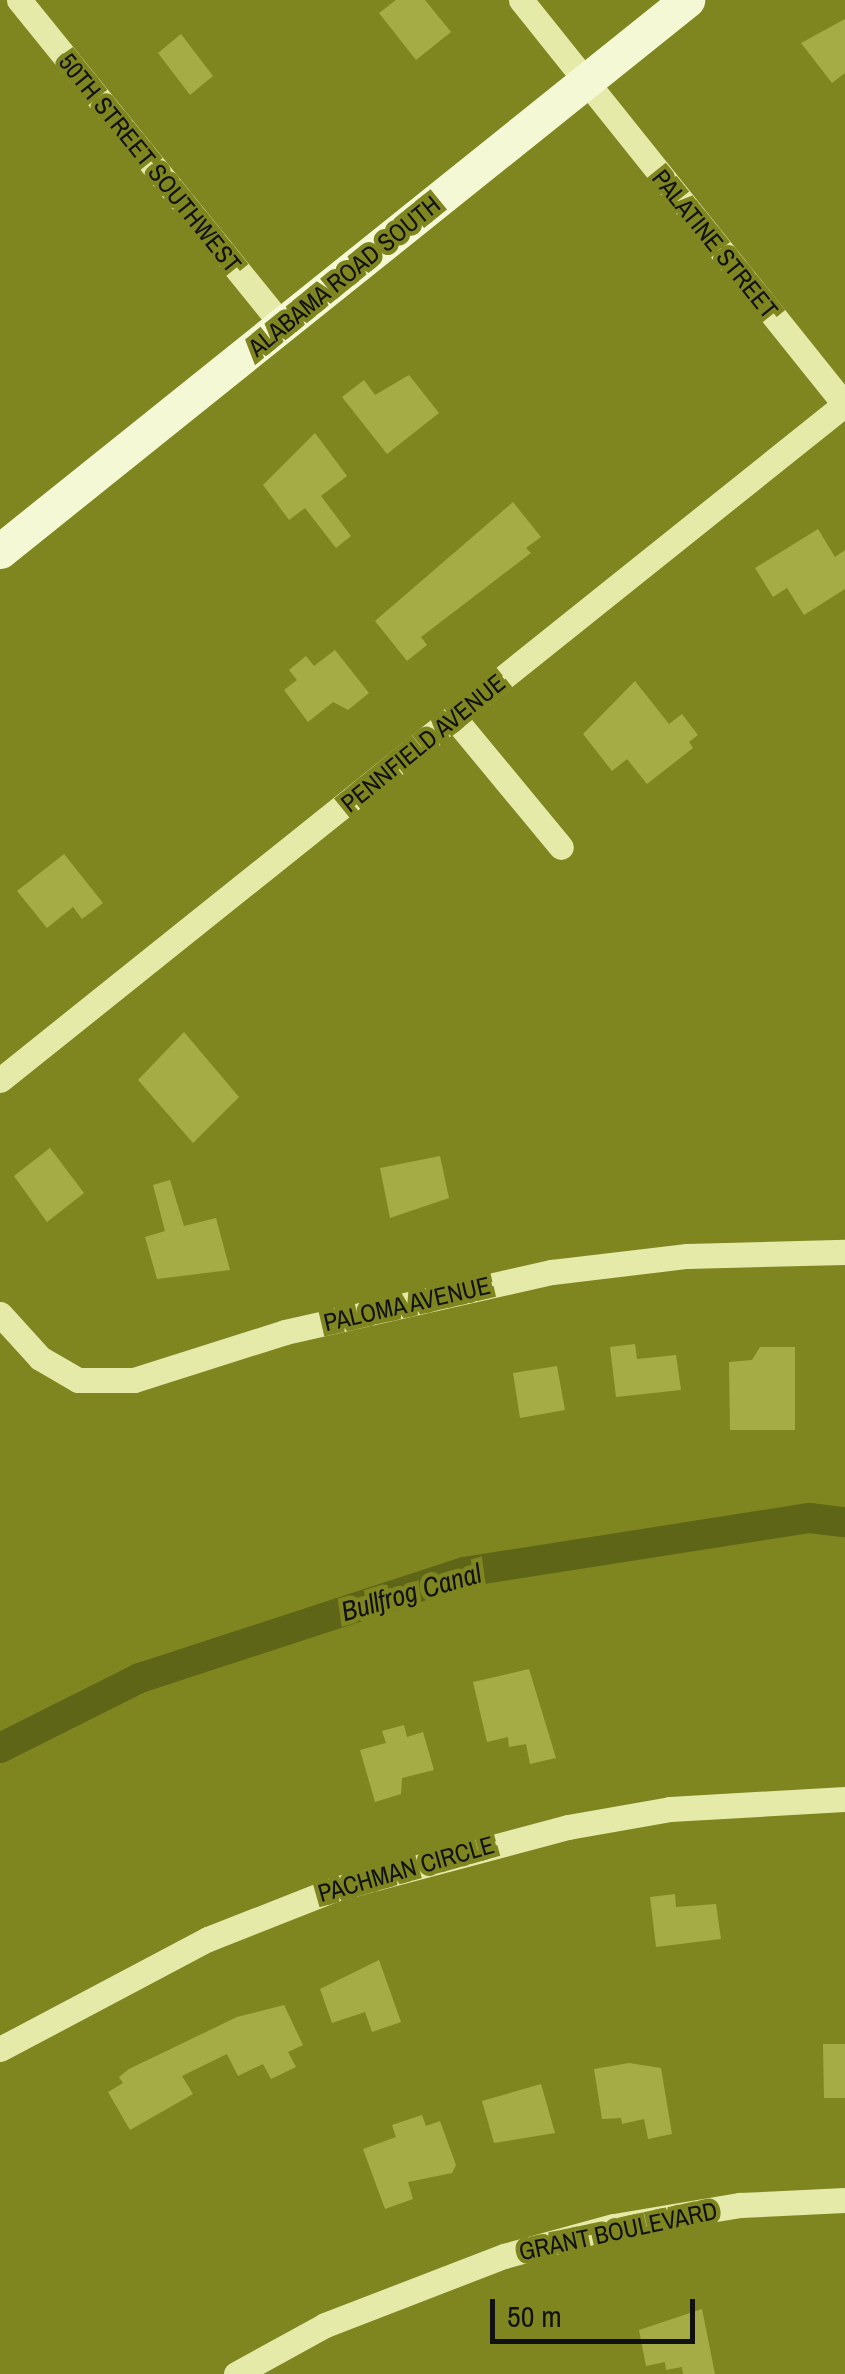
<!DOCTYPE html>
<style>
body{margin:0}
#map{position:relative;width:845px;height:2374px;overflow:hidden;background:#7f8620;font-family:"Archivo Narrow",sans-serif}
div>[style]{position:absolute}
.canal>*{height:30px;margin:-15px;padding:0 15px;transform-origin:15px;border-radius:15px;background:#5f6516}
.building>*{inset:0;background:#a6ac45}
.street>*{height:25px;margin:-12.5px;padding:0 12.5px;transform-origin:12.5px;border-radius:12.5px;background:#e6eaa9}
.secondary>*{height:35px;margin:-17.5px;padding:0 17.5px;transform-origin:17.5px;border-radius:17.5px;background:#f5f8d4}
span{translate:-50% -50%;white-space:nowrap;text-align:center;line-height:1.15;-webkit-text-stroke:9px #7f8620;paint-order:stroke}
.street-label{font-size:25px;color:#111}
.water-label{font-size:28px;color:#111;font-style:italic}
.scale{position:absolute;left:490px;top:2299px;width:205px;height:45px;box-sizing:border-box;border:5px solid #111;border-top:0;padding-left:12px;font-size:30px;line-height:35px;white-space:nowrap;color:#111;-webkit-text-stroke:8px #7f8620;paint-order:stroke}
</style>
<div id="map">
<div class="canal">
<div style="left:0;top:1748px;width:157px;rotate:-26.6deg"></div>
<div style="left:140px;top:1678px;width:341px;rotate:-18.1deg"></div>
<div style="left:464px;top:1572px;width:350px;rotate:-8.9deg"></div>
<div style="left:810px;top:1518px;width:35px;rotate:7deg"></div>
</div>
<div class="building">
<div style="clip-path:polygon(396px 0,425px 0,451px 32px,416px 60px,379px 13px)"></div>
<div style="clip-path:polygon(845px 19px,845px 73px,832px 83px,801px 43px)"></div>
<div style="clip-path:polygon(181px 34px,213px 76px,190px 95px,158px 53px)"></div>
<div style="clip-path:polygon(409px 375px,439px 413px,387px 454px,342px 397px,364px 380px,375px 395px)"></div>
<div style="clip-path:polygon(315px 433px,347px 476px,321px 496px,351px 536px,336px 548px,305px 508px,289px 520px,263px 485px)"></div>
<div style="clip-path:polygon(513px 502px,541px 537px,526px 548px,531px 553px,421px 637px,427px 645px,407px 661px,375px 621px)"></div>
<div style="clip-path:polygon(818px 529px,835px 557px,845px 550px,845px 589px,804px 615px,787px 588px,773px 597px,755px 568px)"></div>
<div style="clip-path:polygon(335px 650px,369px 693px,348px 710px,333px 702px,308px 722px,284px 690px,297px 680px,289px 670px,306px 656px,314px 666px)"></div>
<div style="clip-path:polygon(635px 681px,669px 724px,682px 714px,698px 735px,689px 742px,693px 748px,647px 784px,627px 759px,612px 771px,583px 734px)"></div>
<div style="clip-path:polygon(64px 854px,103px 903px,82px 919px,73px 907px,47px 928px,17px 891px)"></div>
<div style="clip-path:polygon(184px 1032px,239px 1097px,193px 1143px,138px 1080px)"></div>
<div style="clip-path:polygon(50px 1148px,84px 1193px,47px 1222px,14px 1176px)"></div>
<div style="clip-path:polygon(440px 1156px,449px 1198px,390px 1218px,380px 1168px)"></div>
<div style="clip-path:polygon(170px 1180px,184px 1226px,216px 1218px,230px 1270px,157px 1279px,145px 1237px,165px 1231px,153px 1185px)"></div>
<div style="clip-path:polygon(635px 1344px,637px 1359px,676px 1355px,681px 1390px,616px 1397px,610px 1347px)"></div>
<div style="clip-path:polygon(760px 1347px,795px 1347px,795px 1430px,730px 1430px,729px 1362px,752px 1360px)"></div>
<div style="clip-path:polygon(557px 1366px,565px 1410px,520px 1418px,513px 1373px)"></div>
<div style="clip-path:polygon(529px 1669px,556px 1758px,530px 1764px,526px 1744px,509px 1747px,508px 1737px,487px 1742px,473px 1682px)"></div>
<div style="clip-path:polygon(404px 1725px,407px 1737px,423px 1732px,434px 1770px,402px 1778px,401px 1794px,375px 1802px,360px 1750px,386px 1743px,382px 1731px)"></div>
<div style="clip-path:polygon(675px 1894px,676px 1907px,716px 1904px,721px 1939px,656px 1947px,650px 1897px)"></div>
<div style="clip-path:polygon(379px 1960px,401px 2022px,372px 2032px,365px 2012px,332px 2023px,320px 1989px)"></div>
<div style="clip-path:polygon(284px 2005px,303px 2045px,288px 2052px,296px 2067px,271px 2079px,263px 2064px,238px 2076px,227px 2054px,182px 2076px,193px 2094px,130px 2130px,108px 2092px,123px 2083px,119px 2077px,129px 2069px,237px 2017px)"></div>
<div style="clip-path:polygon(823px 2044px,845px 2044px,845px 2098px,824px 2098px)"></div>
<div style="clip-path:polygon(629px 2063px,661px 2068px,672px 2134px,648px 2139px,644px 2119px,622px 2124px,621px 2118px,602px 2119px,594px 2069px)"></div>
<div style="clip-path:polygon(541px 2084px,555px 2133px,494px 2143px,482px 2101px)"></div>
<div style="clip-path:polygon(422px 2115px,426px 2126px,440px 2121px,456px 2165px,452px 2173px,408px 2182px,413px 2199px,385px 2209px,363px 2149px,396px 2137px,392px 2125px)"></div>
<div style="clip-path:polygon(702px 2309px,715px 2374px,683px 2374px,682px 2367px,666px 2370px,665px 2362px,646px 2366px,639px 2330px)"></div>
</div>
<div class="street">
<div style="left:19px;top:0;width:418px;rotate:51deg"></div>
<div style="left:521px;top:0;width:519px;rotate:51.34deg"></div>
<div style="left:455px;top:719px;width:166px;rotate:50.4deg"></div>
<div style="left:0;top:1080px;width:1082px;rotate:-38.66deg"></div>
<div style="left:0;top:1314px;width:59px;rotate:47.7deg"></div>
<div style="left:40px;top:1358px;width:44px;rotate:30.1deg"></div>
<div style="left:78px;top:1380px;width:56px"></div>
<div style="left:134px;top:1380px;width:158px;rotate:-17.6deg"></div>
<div style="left:285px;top:1332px;width:274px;rotate:-12.7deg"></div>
<div style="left:552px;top:1272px;width:136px;rotate:-6.8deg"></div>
<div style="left:687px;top:1256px;width:158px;rotate:-1.5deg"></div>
<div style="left:0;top:2049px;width:235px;rotate:-27.9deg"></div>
<div style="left:208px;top:1939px;width:136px;rotate:-21.5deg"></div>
<div style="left:335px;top:1889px;width:241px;rotate:-14.9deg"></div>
<div style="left:568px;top:1827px;width:104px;rotate:-10deg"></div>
<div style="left:670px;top:1809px;width:175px;rotate:-3.3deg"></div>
<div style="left:236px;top:2374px;width:102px;rotate:-28.8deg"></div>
<div style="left:325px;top:2325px;width:192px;rotate:-21.1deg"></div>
<div style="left:504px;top:2256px;width:114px;rotate:-15.3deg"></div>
<div style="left:614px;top:2226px;width:128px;rotate:-9.5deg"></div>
<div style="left:740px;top:2205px;width:105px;rotate:-2.7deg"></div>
</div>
<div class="secondary">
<div style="left:0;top:551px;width:881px;rotate:-38.73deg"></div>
</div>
<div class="street-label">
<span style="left:150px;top:163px;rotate:51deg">50TH STREET SOUTHWEST</span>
<span style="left:715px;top:244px;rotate:51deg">PALATINE STREET</span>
<span style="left:344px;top:276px;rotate:-39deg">ALABAMA ROAD SOUTH</span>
<span style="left:423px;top:743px;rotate:-39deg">PENNFIELD AVENUE</span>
<span style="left:407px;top:1304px;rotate:-13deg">PALOMA AVENUE</span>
<span style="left:406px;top:1869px;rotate:-16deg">PACHMAN CIRCLE</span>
<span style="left:618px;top:2231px;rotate:-12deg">GRANT BOULEVARD</span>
</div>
<div class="water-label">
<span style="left:411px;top:1592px;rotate:-16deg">Bullfrog Canal</span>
</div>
<div class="scale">50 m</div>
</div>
